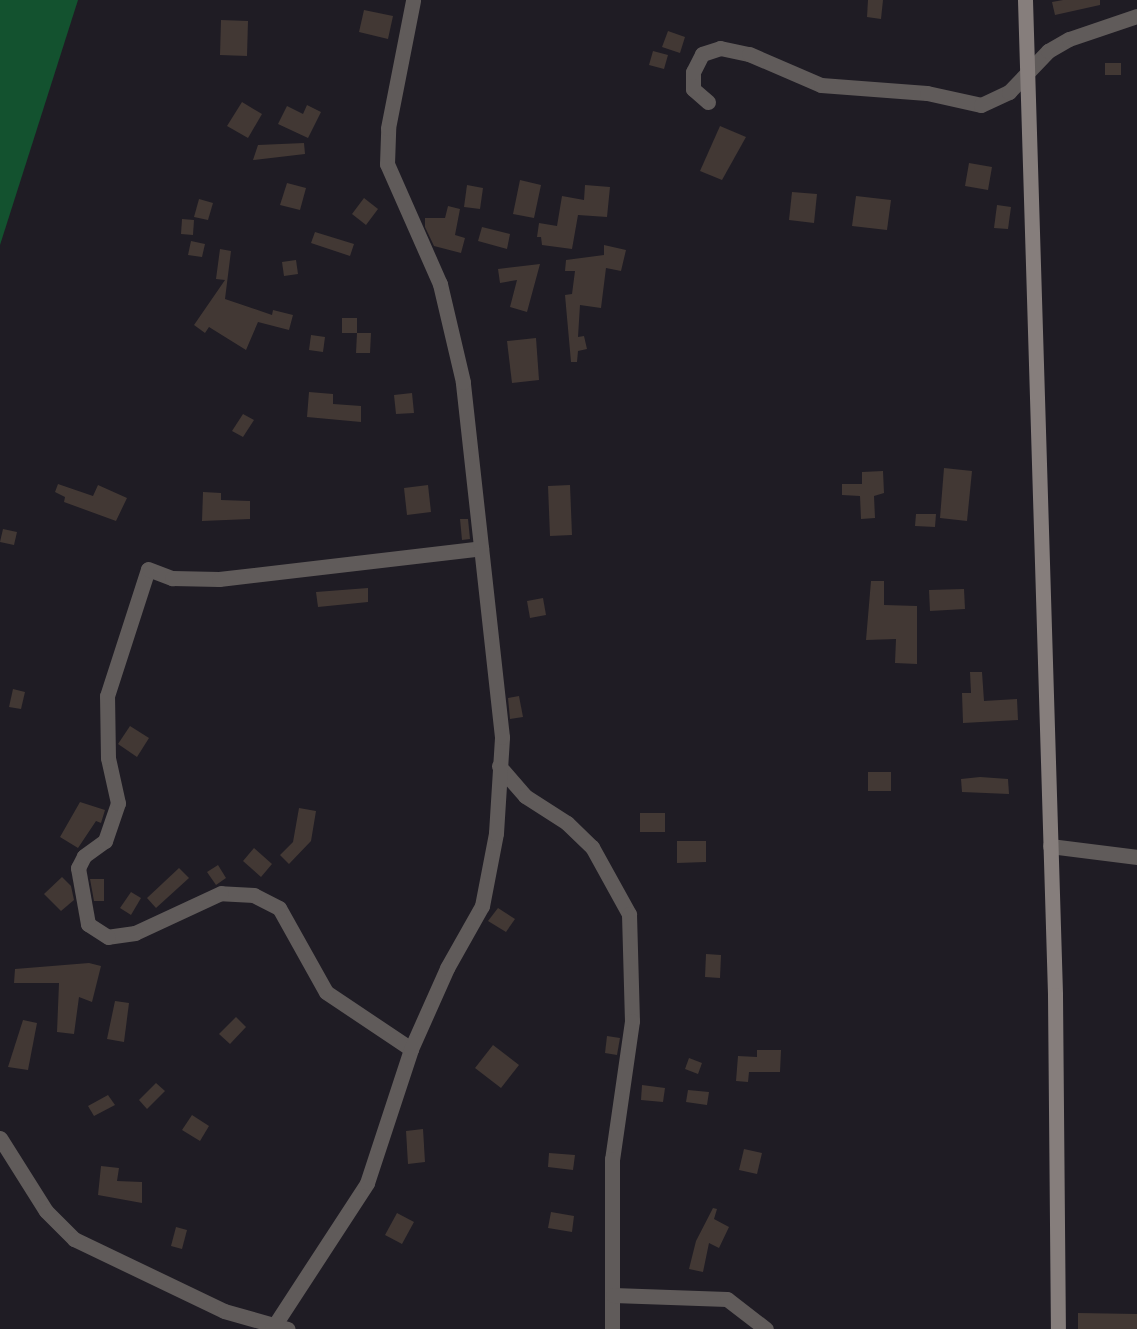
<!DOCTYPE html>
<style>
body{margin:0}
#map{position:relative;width:1137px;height:1329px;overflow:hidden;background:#1f1c24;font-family:"Zilla Slab",serif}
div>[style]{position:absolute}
.green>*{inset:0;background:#13522f}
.building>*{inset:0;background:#423834}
.street>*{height:15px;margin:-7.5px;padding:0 7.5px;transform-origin:7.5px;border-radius:7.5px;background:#605b5a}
.secondary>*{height:15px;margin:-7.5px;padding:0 7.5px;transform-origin:7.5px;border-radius:7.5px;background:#867e7c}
span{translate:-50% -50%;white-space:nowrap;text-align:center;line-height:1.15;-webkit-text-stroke:5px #1f1c24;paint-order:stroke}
</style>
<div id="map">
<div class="green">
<div style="clip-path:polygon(0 0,78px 0,0 245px)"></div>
</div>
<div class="building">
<div style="clip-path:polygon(868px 0,883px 0,881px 19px,867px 17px)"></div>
<div style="clip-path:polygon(1063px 0,1100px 0,1100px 5px,1055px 15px,1052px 2px)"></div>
<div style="clip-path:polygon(364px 10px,393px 16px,388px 39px,359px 32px)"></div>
<div style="clip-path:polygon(221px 20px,248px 21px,247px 56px,220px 55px)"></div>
<div style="clip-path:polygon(668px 31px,685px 37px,680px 53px,662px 47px)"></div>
<div style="clip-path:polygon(653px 51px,668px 55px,664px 69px,649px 65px)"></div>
<div style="clip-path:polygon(1105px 63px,1121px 63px,1121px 75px,1105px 75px)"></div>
<div style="clip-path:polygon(242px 102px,262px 114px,248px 138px,227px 126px)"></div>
<div style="clip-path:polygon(307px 105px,321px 112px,308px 138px,278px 124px,287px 106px,303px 114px)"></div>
<div style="clip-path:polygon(720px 126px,746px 137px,722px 180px,700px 171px)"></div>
<div style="clip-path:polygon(304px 143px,305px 154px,253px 160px,258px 145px)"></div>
<div style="clip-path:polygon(969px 163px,992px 167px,988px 190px,965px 186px)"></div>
<div style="clip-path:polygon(520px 180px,541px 185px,534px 218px,513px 214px)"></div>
<div style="clip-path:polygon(287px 183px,306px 188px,300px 210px,280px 205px)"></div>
<div style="clip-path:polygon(467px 185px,483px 188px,480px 209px,464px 207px)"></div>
<div style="clip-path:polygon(585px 185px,610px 187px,607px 217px,578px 215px,572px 249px,542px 245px,541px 237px,537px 237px,539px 223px,557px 226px,562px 196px,584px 200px)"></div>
<div style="clip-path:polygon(792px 192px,817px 194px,814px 223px,789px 220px)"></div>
<div style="clip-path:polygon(856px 196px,891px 200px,887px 230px,852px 226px)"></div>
<div style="clip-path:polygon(364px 198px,378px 209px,366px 225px,352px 214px)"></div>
<div style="clip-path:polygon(199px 199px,213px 203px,208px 220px,194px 217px)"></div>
<div style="clip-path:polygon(997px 205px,1011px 207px,1008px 229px,994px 228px)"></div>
<div style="clip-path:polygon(448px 206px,460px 209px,455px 235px,465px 238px,461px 253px,434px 246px,425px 227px,425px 218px,445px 218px)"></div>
<div style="clip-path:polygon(182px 219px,194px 220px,193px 235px,181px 234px)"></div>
<div style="clip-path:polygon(482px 227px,510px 234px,507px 249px,478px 241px)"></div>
<div style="clip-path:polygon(315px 232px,354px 244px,350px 256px,311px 243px)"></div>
<div style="clip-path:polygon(191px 241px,205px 244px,202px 257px,188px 255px)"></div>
<div style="clip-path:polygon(604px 245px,626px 250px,621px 271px,606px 268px,601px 308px,580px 305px,578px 337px,584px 336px,587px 349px,578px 351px,577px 362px,571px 362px,565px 295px,572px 294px,575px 271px,565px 271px,566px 260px,604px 255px)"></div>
<div style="clip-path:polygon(220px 249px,231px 251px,225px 299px,272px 315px,273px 310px,293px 315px,289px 330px,258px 322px,246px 350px,209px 327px,205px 333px,194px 325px,225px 280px,216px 279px)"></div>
<div style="clip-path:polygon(296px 260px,298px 274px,284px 276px,282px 262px)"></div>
<div style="clip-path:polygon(540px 264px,527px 312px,510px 307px,517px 280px,500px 283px,498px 269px)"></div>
<div style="clip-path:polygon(342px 318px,357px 318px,357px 333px,342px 333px)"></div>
<div style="clip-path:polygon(357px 333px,371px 333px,370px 353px,356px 353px)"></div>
<div style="clip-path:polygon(311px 335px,325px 337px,323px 352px,309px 350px)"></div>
<div style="clip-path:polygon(536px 338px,539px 380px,512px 383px,507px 341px)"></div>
<div style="clip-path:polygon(309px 392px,333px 394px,333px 404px,361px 406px,361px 422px,307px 417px)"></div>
<div style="clip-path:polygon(412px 393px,414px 413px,396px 414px,394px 395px)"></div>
<div style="clip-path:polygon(243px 414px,254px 420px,243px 437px,232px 431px)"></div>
<div style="clip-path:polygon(944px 468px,972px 471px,967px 521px,940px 518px)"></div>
<div style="clip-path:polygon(883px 471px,884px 493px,874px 496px,875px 518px,861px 519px,860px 496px,842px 495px,842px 484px,862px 484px,862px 472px)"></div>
<div style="clip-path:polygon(58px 484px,93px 496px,98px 485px,127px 498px,116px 521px,64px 502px,65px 497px,55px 492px)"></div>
<div style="clip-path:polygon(428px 485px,431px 512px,407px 515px,404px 488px)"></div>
<div style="clip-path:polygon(570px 485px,572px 535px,550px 536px,548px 486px)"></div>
<div style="clip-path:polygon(203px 492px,221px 493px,221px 500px,250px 501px,250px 519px,202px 521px)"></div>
<div style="clip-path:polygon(916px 514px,936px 514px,935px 527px,915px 526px)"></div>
<div style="clip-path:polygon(460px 519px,468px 519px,470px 539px,462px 540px)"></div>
<div style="clip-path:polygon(3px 529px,17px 532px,14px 545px,0 542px)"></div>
<div style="clip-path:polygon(871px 581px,884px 581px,884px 605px,917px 606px,917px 664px,895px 663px,896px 639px,866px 640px)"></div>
<div style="clip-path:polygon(368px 588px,368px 602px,318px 607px,316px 592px)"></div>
<div style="clip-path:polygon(964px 589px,965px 609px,930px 611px,929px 590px)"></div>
<div style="clip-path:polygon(543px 598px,546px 615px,530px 618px,527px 601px)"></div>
<div style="clip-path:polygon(970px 672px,982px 672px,984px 701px,1017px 699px,1018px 720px,963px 723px,962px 693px,971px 693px)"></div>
<div style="clip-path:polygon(13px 689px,25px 692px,21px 709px,9px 707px)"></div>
<div style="clip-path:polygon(519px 696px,523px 717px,510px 719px,508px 698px)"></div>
<div style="clip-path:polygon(130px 726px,149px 738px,137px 757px,118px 744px)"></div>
<div style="clip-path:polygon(868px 772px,891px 772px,891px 791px,868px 791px)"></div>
<div style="clip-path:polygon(980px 777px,1008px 779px,1009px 794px,962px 792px,961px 779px)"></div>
<div style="clip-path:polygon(80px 802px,105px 810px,101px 823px,96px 821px,78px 848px,60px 837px)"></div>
<div style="clip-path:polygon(299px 808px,316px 811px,311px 841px,289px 864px,280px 855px,293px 842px)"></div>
<div style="clip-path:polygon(640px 813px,665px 813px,665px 832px,640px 832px)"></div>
<div style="clip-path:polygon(677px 841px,706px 841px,706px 862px,677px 863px)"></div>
<div style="clip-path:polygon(254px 848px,272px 864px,261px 877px,243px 861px)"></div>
<div style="clip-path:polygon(218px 865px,226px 878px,216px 885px,207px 872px)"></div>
<div style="clip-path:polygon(179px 868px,189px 878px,156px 908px,147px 898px)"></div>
<div style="clip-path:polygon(62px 877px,71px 886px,74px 900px,61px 911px,44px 894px)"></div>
<div style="clip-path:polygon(90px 879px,104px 879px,104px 901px,94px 901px)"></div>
<div style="clip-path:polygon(131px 892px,141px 898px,131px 915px,120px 908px)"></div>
<div style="clip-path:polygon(498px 908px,515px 919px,506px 932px,488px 921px)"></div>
<div style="clip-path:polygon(706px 954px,721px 955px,720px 978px,705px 977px)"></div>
<div style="clip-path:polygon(89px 963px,101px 966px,92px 1002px,79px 997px,74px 1034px,57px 1032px,59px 983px,14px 983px,15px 969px)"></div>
<div style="clip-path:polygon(115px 1001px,129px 1003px,124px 1042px,107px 1039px)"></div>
<div style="clip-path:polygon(236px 1017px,246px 1027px,230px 1044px,219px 1034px)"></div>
<div style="clip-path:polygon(23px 1020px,37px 1023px,28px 1070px,8px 1067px)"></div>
<div style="clip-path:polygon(607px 1036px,620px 1038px,617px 1055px,605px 1053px)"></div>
<div style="clip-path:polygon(493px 1045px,519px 1065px,501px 1088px,475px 1068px)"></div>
<div style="clip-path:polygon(757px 1050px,781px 1050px,780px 1072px,749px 1072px,748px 1082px,736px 1081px,738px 1056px,757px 1057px)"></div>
<div style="clip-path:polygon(689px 1058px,702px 1063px,698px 1074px,685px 1069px)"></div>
<div style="clip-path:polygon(156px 1083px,165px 1091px,147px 1109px,139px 1100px)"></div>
<div style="clip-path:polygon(642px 1085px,665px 1088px,663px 1102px,641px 1100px)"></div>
<div style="clip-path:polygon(688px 1090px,709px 1092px,707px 1105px,686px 1102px)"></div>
<div style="clip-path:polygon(108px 1095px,115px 1105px,94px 1116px,88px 1106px)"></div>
<div style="clip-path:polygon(192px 1115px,209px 1126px,200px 1141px,182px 1130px)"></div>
<div style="clip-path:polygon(423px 1129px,425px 1162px,408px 1164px,406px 1131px)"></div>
<div style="clip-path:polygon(744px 1149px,762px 1153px,757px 1174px,739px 1170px)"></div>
<div style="clip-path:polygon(549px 1153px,575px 1155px,573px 1170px,548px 1167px)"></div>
<div style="clip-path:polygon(101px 1166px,119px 1168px,117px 1181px,142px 1182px,142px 1203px,98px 1195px)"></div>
<div style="clip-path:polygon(713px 1208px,717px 1209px,714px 1219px,729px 1227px,719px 1248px,709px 1243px,703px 1272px,689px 1269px,696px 1241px)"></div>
<div style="clip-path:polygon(551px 1212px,574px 1216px,572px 1232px,548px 1228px)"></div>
<div style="clip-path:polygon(397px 1213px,414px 1222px,402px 1244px,385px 1235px)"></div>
<div style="clip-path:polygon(176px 1227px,187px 1230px,182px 1249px,171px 1246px)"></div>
<div style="clip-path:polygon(1078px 1313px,1137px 1314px,1137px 1329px,1078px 1329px)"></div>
</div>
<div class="street">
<div style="left:708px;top:102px;width:20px;rotate:-139deg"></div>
<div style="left:693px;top:89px;width:17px;rotate:-90deg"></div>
<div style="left:693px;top:72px;width:20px;rotate:-63deg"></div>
<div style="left:702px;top:54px;width:19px;rotate:-18deg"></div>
<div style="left:720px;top:48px;width:30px;rotate:12deg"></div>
<div style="left:749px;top:54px;width:78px;rotate:23.3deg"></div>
<div style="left:821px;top:85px;width:106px;rotate:4.3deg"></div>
<div style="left:927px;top:93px;width:55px;rotate:12.5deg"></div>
<div style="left:981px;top:105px;width:31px;rotate:-25deg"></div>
<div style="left:1009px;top:92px;width:57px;rotate:-46.4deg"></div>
<div style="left:1048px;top:51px;width:24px;rotate:-30deg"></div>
<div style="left:1069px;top:39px;width:72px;rotate:-18.7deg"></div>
<div style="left:499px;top:766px;width:40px;rotate:49deg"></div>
<div style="left:525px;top:796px;width:50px;rotate:32.7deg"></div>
<div style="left:567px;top:823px;width:35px;rotate:44deg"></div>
<div style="left:592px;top:847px;width:77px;rotate:61.1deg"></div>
<div style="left:629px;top:914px;width:107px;rotate:88.4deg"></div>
<div style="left:632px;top:1021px;width:139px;rotate:98.2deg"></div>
<div style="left:612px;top:1159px;width:170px;rotate:90deg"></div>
<div style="left:1050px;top:846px;width:88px;rotate:7.2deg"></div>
<div style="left:411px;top:1049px;width:102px;rotate:-146.2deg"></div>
<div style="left:326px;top:992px;width:96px;rotate:-119.2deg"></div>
<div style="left:279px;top:908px;width:28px;rotate:-153deg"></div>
<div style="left:254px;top:895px;width:33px;rotate:-177deg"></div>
<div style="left:221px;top:893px;width:95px;rotate:155.1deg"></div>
<div style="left:135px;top:933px;width:27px;rotate:172deg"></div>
<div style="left:108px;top:937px;width:24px;rotate:-147deg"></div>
<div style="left:88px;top:924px;width:57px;rotate:-100.1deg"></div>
<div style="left:78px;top:868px;width:13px;rotate:-63deg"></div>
<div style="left:84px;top:856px;width:26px;rotate:-36deg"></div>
<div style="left:105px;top:841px;width:40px;rotate:-71.1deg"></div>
<div style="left:118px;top:803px;width:46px;rotate:-102.5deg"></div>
<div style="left:108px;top:758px;width:62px;rotate:-90.9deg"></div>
<div style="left:107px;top:696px;width:133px;rotate:-72.1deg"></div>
<div style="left:148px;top:569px;width:26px;rotate:21deg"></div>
<div style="left:172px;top:578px;width:47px;rotate:1.2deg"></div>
<div style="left:219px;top:579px;width:264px;rotate:-6.7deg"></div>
<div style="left:0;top:1138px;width:86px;rotate:57.8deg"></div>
<div style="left:46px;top:1211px;width:40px;rotate:45deg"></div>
<div style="left:74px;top:1239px;width:166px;rotate:25.6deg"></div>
<div style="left:224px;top:1311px;width:66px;rotate:15.7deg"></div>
<div style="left:613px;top:1295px;width:114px;rotate:2deg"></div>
<div style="left:727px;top:1299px;width:49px;rotate:37.6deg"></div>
<div style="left:272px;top:1329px;width:174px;rotate:-56.9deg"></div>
<div style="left:367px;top:1183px;width:141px;rotate:-71.8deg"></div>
<div style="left:411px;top:1049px;width:89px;rotate:-66deg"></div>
<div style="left:447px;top:968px;width:71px;rotate:-60.6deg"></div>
<div style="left:482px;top:906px;width:74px;rotate:-79.1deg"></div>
<div style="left:496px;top:833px;width:96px;rotate:-86.4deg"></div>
<div style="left:502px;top:737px;width:357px;rotate:-96.3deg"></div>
<div style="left:463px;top:382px;width:101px;rotate:-103.2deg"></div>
<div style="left:440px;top:284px;width:131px;rotate:-113.8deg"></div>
<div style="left:387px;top:164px;width:36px;rotate:-88deg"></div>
<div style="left:388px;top:128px;width:130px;rotate:-78.9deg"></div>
</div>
<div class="secondary">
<div style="left:1025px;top:0;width:995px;rotate:88.27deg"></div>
<div style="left:1055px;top:995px;width:334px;rotate:89.5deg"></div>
</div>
</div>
